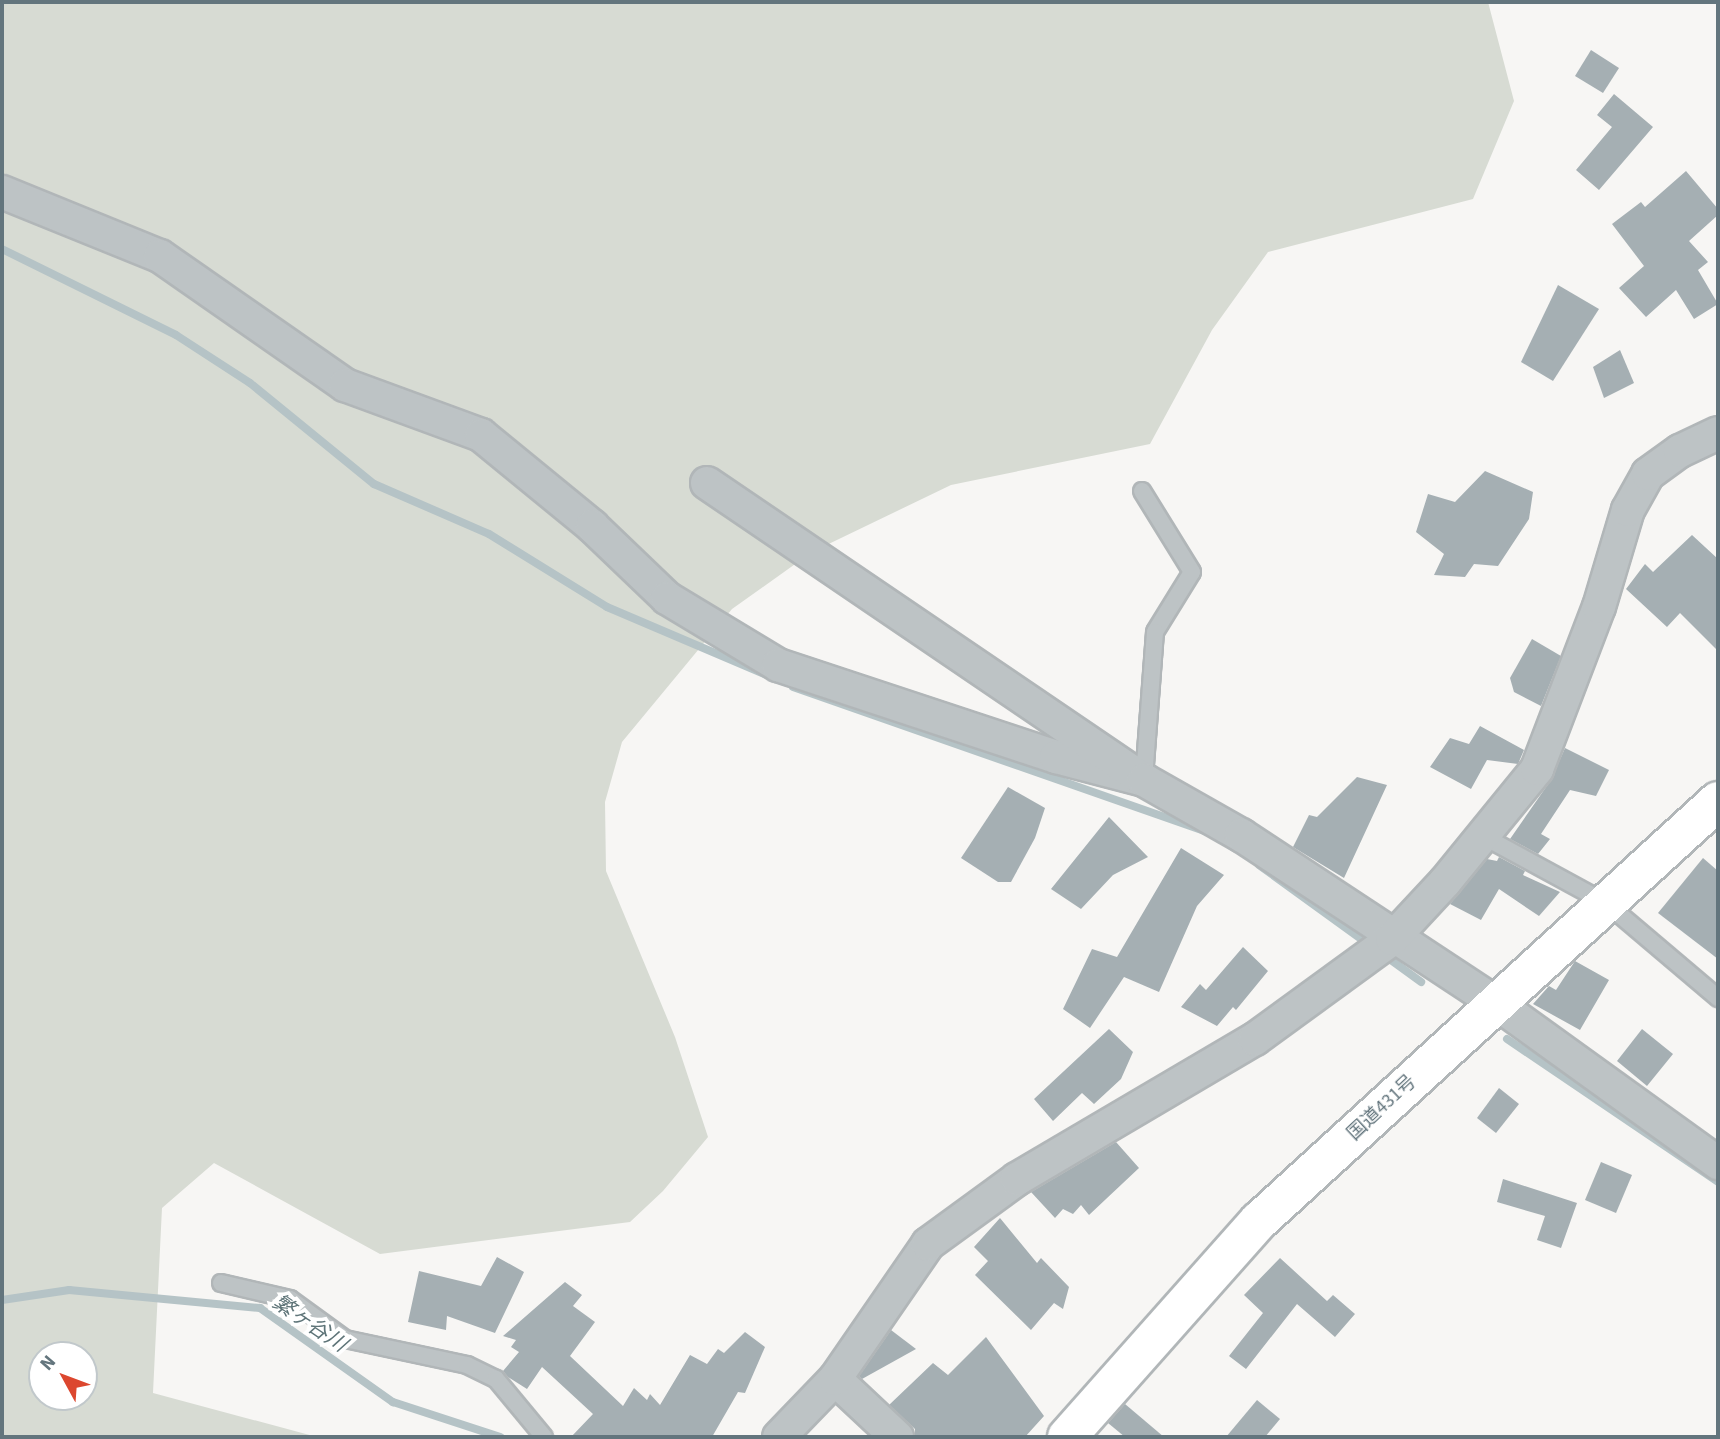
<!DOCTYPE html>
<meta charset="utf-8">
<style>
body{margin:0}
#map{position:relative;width:1720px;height:1439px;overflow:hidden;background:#f7f6f4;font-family:"Source Sans 3","Noto Sans JP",sans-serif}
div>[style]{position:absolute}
.green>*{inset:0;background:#d7dbd3}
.stream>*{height:8px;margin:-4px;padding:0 4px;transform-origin:4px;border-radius:4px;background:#b5c3c6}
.building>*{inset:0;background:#a5afb3}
.roads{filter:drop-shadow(2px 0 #b1b6b8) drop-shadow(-2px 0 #b1b6b8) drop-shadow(0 2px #b1b6b8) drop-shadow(0 -2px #b1b6b8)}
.lane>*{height:16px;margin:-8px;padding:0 8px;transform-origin:8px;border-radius:8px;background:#bdc3c5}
.street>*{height:32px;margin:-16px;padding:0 16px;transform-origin:16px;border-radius:16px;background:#bdc3c5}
.highway>*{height:38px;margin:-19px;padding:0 19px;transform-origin:19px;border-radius:19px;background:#fff}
span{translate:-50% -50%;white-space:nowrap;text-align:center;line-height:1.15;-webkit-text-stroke:7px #fff;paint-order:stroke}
.street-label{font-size:19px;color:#63757d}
.water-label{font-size:21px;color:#5e7478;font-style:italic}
.frame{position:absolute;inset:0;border:4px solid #63757d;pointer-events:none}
.north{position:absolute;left:28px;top:1341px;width:70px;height:70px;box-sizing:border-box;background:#fff;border:2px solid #c1c8cb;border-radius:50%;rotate:311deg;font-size:19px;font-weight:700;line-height:28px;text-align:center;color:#63757d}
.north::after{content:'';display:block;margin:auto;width:24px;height:32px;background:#dc472f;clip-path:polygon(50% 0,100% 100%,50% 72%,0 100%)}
</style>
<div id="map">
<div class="green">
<div style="clip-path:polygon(evenodd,2px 2px,1488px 2px,1514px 101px,1473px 199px,1268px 252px,1212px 330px,1150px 444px,951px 485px,812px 552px,732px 609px,622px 742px,605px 802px,606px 871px,675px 1037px,708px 1137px,663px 1191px,630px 1222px,380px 1254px,214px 1163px,162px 1208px,153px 1393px,317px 1437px,2px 1437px,2px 2px,42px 1355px,84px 1355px,84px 1397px,42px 1397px,42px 1355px)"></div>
</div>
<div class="stream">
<div style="left:2px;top:249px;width:194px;rotate:26.3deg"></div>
<div style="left:176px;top:335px;width:88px;rotate:33deg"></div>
<div style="left:250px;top:383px;width:160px;rotate:39.2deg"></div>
<div style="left:374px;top:484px;width:125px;rotate:23.5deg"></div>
<div style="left:489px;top:534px;width:139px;rotate:31.7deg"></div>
<div style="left:607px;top:607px;width:176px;rotate:23.1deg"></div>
<div style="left:793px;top:687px;width:439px;rotate:19.3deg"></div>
<div style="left:1259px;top:865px;width:138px;rotate:35.9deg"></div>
<div style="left:1384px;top:955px;width:46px;rotate:36.1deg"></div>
<div style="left:1507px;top:1039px;width:255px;rotate:34.1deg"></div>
<div style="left:2px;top:1300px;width:68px;rotate:-8.5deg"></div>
<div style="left:69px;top:1290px;width:192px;rotate:5.4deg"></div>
<div style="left:260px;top:1308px;width:163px;rotate:35.3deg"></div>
<div style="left:393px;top:1402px;width:113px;rotate:18.1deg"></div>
</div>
<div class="building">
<div style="clip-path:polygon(1591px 50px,1619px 68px,1603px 93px,1575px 76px)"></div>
<div style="clip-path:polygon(1614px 94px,1653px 127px,1599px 190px,1576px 170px,1612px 127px,1597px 115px)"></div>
<div style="clip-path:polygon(1686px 171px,1718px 209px,1718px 215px,1689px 241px,1708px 262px,1698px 270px,1718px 304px,1694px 319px,1676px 290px,1646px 317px,1619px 288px,1644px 266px,1612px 224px,1641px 202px,1645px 207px)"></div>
<div style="clip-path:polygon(1558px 285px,1599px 309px,1553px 381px,1521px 362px)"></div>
<div style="clip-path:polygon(1620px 350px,1634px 383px,1604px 398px,1593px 367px)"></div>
<div style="clip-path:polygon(1485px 471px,1533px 492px,1529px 519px,1498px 566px,1474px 564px,1465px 577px,1434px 575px,1444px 554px,1416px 532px,1428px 494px,1455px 502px)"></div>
<div style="clip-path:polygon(1692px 535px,1718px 559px,1718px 651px,1680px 613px,1667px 627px,1626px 589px,1645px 564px,1653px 572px)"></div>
<div style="clip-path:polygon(1532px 639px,1561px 656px,1541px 706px,1514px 692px,1510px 678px)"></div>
<div style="clip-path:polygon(1480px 726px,1524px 750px,1518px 764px,1487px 760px,1471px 789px,1430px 767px,1450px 738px,1469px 744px)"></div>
<div style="clip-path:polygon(1565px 748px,1609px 770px,1596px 796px,1570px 790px,1541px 834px,1550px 839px,1538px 854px,1510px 839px,1551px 780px)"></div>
<div style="clip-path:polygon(1357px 777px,1387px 785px,1344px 878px,1293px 847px,1309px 815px,1317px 817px)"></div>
<div style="clip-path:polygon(1008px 787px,1045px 808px,1035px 838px,1011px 882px,998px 882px,961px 858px)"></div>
<div style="clip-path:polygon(1109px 817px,1148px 857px,1113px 875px,1081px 909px,1051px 889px)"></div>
<div style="clip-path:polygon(1181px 848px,1224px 875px,1197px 906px,1159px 992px,1124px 977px,1090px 1028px,1063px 1009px,1092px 949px,1117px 957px)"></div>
<div style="clip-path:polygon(1499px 857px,1525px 871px,1523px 875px,1560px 892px,1539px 916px,1499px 889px,1481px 920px,1450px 904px,1487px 859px,1497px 861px)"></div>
<div style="clip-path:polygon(1703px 858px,1718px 871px,1718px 959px,1658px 913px)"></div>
<div style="clip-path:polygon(1243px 947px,1268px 971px,1236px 1010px,1233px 1007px,1217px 1026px,1181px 1007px,1200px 984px,1206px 990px)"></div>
<div style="clip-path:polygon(1575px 961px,1609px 980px,1580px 1030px,1533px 1004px,1549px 986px,1556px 990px)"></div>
<div style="clip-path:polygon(1109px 1029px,1133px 1052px,1121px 1079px,1094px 1104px,1082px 1093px,1053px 1121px,1034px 1099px)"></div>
<div style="clip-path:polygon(1642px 1029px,1673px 1054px,1647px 1086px,1617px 1061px)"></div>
<div style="clip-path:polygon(1499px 1088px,1519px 1104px,1496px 1133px,1477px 1118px)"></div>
<div style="clip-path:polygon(1116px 1142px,1139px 1168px,1089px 1215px,1081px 1205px,1073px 1214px,1063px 1209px,1055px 1218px,1031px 1192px)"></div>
<div style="clip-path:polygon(1601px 1162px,1632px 1175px,1616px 1213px,1585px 1200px)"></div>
<div style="clip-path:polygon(1503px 1179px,1577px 1203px,1561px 1248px,1537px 1240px,1545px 1216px,1497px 1202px)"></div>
<div style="clip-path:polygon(1000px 1218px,1037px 1263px,1041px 1258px,1069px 1287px,1063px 1309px,1054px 1303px,1031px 1330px,975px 1275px,988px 1261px,974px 1247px)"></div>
<div style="clip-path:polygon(497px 1257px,524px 1272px,495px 1333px,447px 1316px,446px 1330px,408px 1322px,419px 1271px,481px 1286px)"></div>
<div style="clip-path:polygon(1280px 1258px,1327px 1301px,1333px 1295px,1355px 1314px,1335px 1337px,1297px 1304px,1246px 1369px,1229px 1356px,1263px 1313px,1244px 1295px)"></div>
<div style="clip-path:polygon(565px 1282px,582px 1295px,573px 1306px,595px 1322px,570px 1356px,623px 1406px,634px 1388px,647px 1400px,650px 1394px,660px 1405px,690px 1355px,707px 1364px,718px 1349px,724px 1353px,745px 1332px,765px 1347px,745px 1393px,738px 1392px,712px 1437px,571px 1437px,593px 1414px,542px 1367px,527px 1389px,508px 1377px,503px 1371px,519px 1352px,511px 1347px,516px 1340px,503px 1336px)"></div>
<div style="clip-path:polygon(891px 1330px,916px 1349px,862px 1379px,859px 1376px)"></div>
<div style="clip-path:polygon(986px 1337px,1044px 1416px,1025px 1437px,915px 1437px,915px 1429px,889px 1405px,933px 1363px,948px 1375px)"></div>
<div style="clip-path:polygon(1257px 1400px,1280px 1419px,1265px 1437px,1226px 1437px)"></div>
<div style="clip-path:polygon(1125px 1404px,1164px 1437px,1125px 1437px,1108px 1423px)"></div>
</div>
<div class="roads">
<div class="lane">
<div style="left:1142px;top:491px;width:95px;rotate:58.3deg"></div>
<div style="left:1192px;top:572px;width:70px;rotate:121.7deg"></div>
<div style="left:1155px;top:632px;width:148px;rotate:94.3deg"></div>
<div style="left:1483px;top:836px;width:140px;rotate:28.6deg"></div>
<div style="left:1606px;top:903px;width:147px;rotate:40.3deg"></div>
<div style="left:221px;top:1283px;width:71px;rotate:13.1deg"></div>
<div style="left:290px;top:1299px;width:68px;rotate:36deg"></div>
<div style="left:345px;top:1339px;width:125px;rotate:12deg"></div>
<div style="left:467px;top:1365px;width:32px;rotate:26deg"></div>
<div style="left:496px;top:1379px;width:75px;rotate:50.4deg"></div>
</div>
<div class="street">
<div style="left:2px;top:192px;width:170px;rotate:22.1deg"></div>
<div style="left:160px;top:256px;width:226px;rotate:34.9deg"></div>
<div style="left:345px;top:385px;width:145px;rotate:20.2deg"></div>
<div style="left:481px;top:435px;width:144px;rotate:39.3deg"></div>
<div style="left:592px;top:526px;width:104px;rotate:43.8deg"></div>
<div style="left:667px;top:598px;width:130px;rotate:31.1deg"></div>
<div style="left:778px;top:665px;width:293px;rotate:18.3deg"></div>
<div style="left:1056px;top:757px;width:91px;rotate:14.6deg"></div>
<div style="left:707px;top:483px;width:528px;rotate:34.2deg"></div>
<div style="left:1144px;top:780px;width:112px;rotate:29.6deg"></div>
<div style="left:1241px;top:835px;width:305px;rotate:33.4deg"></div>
<div style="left:1496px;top:1003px;width:274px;rotate:35.8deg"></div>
<div style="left:835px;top:1379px;width:85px;rotate:43.1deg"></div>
<div style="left:779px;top:1437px;width:81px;rotate:-46deg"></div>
<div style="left:835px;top:1379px;width:164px;rotate:-55.4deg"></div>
<div style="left:928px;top:1244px;width:110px;rotate:-36.1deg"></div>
<div style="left:1017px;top:1179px;width:276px;rotate:-30.5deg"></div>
<div style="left:1255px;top:1039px;width:170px;rotate:-36.1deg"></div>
<div style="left:1392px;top:939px;width:78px;rotate:-47.1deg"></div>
<div style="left:1445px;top:882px;width:146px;rotate:-50.8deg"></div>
<div style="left:1537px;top:769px;width:173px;rotate:-69.1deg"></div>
<div style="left:1599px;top:607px;width:101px;rotate:-73.4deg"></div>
<div style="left:1628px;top:510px;width:41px;rotate:-60.9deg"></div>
<div style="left:1648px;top:474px;width:39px;rotate:-36deg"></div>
<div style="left:1680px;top:451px;width:42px;rotate:-25.3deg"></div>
</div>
<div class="highway">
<div style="left:1067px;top:1437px;width:289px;rotate:-48.4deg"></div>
<div style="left:1259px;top:1221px;width:622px;rotate:-42.46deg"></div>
</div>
</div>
<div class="street-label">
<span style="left:1382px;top:1108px;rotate:-43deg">国道431号</span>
</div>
<div class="water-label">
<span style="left:310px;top:1323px;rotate:34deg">繁ヶ谷川</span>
</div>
<div class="frame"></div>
<div class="north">N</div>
</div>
